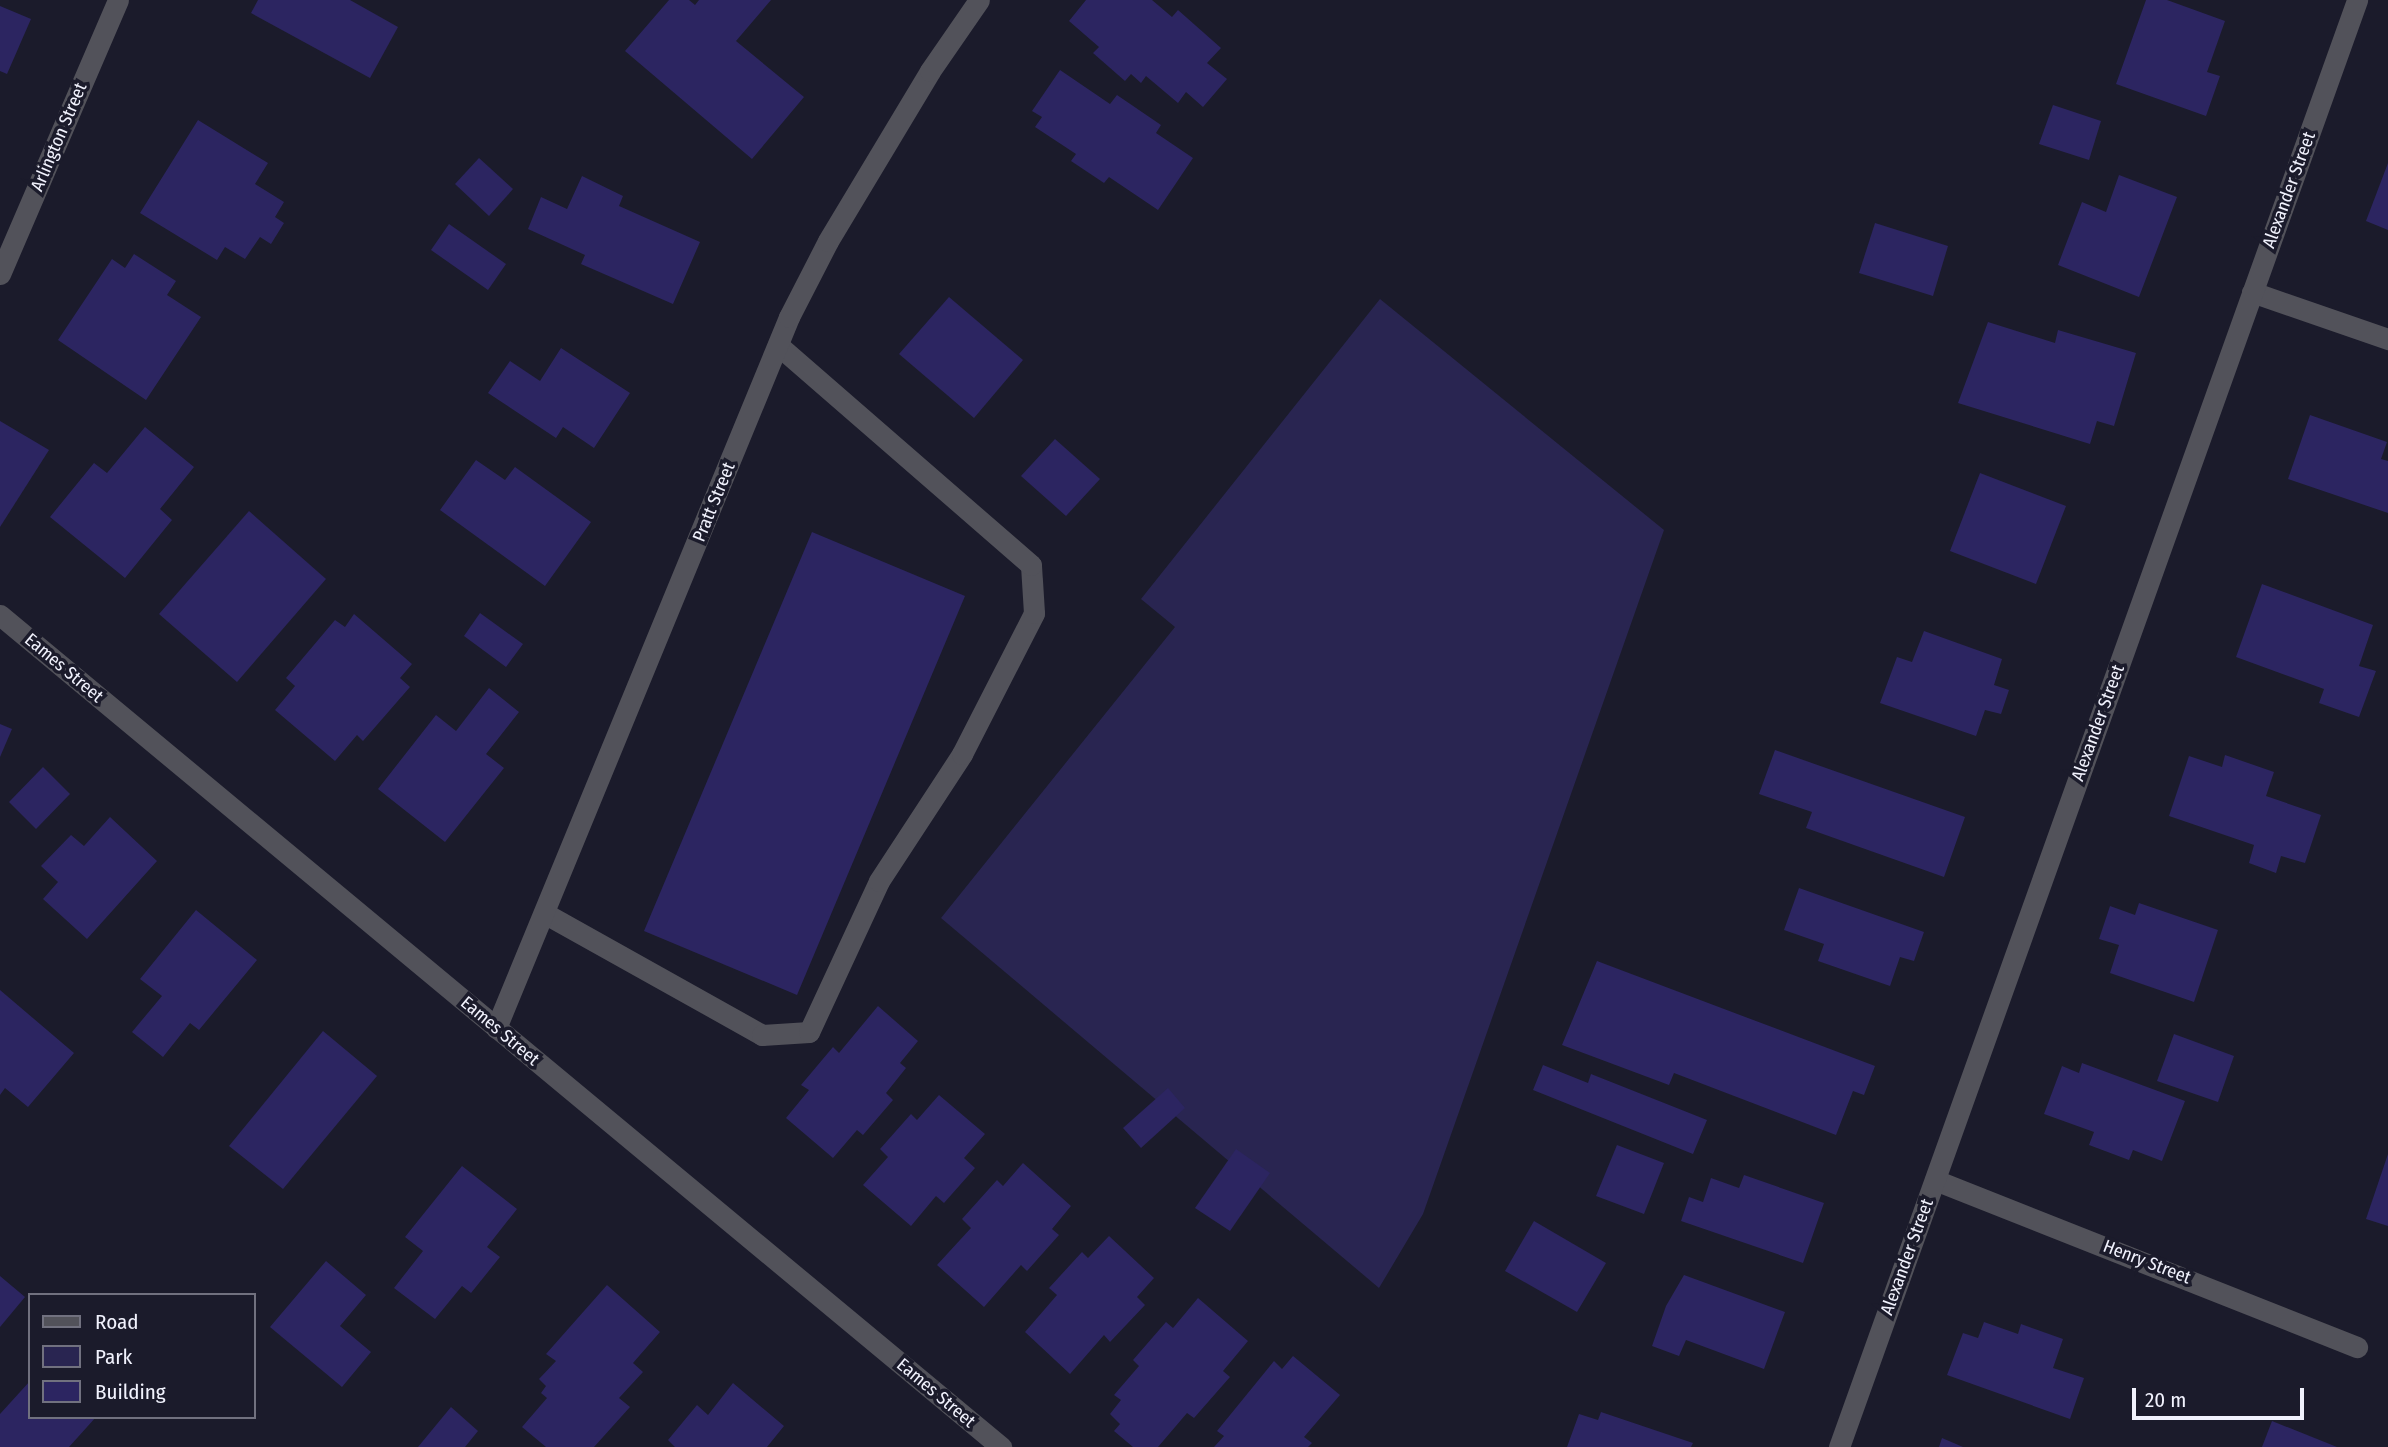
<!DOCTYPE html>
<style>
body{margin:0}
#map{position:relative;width:2388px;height:1447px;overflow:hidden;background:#1b1b2b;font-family:"Fira Sans Condensed",sans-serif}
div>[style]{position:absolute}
.green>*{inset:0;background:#292551}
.building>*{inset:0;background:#2c2561}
.lane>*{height:21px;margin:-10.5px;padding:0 10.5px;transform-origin:10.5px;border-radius:10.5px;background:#52525a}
.street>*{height:21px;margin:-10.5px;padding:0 10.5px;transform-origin:10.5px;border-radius:10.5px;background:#52525a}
span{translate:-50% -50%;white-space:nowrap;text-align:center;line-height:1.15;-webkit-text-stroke:7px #1b1b2b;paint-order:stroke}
.street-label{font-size:18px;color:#f1f2fd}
.legend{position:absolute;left:28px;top:1293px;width:228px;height:126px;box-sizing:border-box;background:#1b1b2b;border:2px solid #71717f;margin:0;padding:9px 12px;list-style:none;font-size:21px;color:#f1f2fd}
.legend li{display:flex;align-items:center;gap:14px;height:35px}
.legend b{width:35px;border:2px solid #71717f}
.scale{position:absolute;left:2132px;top:1388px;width:172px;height:32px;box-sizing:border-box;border:4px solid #f1f2fd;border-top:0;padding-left:9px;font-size:21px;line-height:24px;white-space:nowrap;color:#f1f2fd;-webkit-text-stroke:5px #1b1b2b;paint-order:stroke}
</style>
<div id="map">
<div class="green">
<div style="clip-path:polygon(1380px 299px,1664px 530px,1423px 1214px,1379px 1288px,941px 918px,1175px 627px,1141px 599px)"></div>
</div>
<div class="building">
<div style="clip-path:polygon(258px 0,350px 0,398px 27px,370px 78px,251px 13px)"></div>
<div style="clip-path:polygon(669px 0,689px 0,695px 5px,699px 0,771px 0,736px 41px,804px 97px,752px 159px,625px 51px)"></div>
<div style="clip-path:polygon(1086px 0,1152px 0,1172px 17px,1178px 10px,1221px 48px,1207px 63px,1227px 79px,1203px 107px,1186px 92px,1178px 103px,1146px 76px,1141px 83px,1131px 74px,1125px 81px,1093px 53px,1099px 47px,1069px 21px)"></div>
<div style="clip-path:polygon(2146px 0,2167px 0,2225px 21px,2207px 72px,2220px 76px,2206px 116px,2116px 84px)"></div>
<div style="clip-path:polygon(0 6px,31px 19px,7px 74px,0 71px)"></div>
<div style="clip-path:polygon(1060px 70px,1110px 104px,1117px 95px,1161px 125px,1156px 133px,1193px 158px,1158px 210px,1109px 177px,1104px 183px,1071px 161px,1076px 154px,1035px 127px,1042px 117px,1032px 111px)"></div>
<div style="clip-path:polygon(2053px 105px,2101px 121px,2089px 160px,2039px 144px)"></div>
<div style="clip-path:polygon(198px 120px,268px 163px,255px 184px,284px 202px,275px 217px,284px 223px,271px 244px,260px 237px,245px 259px,225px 247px,217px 260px,140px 213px)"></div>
<div style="clip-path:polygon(479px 158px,513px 189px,489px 216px,455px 184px)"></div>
<div style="clip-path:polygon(2388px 163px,2388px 230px,2366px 221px)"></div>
<div style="clip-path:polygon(2119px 175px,2177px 197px,2139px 297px,2058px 265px,2082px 202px,2106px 212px)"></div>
<div style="clip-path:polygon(582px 176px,623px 196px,619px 206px,700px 242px,673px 304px,581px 264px,585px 255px,528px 229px,541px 197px,567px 209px)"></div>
<div style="clip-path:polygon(1875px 223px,1948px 246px,1933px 296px,1859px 273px)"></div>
<div style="clip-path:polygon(449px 224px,506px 264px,488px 290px,431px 250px)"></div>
<div style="clip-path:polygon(134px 254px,176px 281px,167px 295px,201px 317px,146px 400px,58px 340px,112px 259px,125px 268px)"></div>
<div style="clip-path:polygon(949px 297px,1023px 360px,974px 418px,899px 354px)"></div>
<div style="clip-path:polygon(1988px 322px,2055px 343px,2058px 330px,2136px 353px,2114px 426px,2097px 421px,2090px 444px,1958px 403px)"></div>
<div style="clip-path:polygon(561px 348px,630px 393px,594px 448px,563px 427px,556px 438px,488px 393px,510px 361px,540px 381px)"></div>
<div style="clip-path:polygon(2310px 415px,2387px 442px,2381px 459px,2388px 461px,2388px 513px,2288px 479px)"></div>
<div style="clip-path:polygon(0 421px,49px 450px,0 527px)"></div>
<div style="clip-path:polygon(145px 427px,194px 467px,160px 509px,172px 520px,125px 578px,50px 517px,94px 463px,107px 473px)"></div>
<div style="clip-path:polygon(1055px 439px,1100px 479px,1066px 516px,1021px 476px)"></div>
<div style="clip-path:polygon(476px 460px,505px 480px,515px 467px,591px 522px,545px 586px,440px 510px)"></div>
<div style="clip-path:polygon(1980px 473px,2066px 506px,2036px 584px,1950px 551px)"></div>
<div style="clip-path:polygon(249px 511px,326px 579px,237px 682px,159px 614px)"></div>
<div style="clip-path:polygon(812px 532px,965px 596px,797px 995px,644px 931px)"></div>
<div style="clip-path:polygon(2262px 584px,2373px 625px,2359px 666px,2376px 671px,2359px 717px,2319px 703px,2324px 689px,2236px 657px)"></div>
<div style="clip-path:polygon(480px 613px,523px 644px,506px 667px,464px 636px)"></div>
<div style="clip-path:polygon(354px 614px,412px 664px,400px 678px,410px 687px,363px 741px,357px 735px,335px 761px,275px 710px,295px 686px,286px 678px,335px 620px,345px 627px)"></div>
<div style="clip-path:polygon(1924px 631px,2002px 659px,1994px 685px,2009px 690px,2001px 714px,1985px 710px,1976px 736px,1880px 703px,1897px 657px,1912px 662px)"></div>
<div style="clip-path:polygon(489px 688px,519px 712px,486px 754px,504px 768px,445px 842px,378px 789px,436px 715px,456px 731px)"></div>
<div style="clip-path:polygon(0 724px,12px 729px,0 757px)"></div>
<div style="clip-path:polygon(1775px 750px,1965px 817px,1944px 877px,1806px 828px,1812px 812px,1759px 794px)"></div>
<div style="clip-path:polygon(2225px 755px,2274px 772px,2266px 796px,2321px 815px,2305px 863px,2281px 856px,2276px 873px,2249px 863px,2254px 845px,2169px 816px,2189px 756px,2222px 767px)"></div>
<div style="clip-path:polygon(43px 767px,70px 794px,36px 829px,9px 802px)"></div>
<div style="clip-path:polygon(110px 817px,157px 861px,87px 939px,43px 899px,58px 882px,41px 866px,71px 835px,84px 846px)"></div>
<div style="clip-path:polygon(1799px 888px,1924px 932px,1914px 961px,1900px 957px,1890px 986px,1818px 961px,1824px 944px,1784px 930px)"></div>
<div style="clip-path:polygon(2139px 903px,2218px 930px,2194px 1002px,2110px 973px,2119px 945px,2099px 939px,2110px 906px,2135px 915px)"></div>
<div style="clip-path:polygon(196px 910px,257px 960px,199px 1030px,190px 1023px,163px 1057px,132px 1032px,162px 996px,140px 979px)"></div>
<div style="clip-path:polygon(1597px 961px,1875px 1066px,1864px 1095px,1853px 1091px,1836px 1135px,1674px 1073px,1669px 1085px,1562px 1045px)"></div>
<div style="clip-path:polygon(0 990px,74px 1053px,28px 1107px,5px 1088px,0 1095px)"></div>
<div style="clip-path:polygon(878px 1006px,918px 1041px,900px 1063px,906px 1068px,886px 1093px,893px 1100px,863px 1135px,857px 1130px,833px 1158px,786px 1118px,809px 1090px,801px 1085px,833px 1047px,839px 1053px)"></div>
<div style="clip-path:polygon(323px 1031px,377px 1076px,283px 1189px,229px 1146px)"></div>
<div style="clip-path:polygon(2174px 1034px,2234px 1056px,2218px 1102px,2157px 1081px)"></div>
<div style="clip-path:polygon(2082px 1063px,2185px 1101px,2162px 1161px,2133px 1150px,2129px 1160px,2089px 1145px,2094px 1132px,2044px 1114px,2062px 1066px,2079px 1073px)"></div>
<div style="clip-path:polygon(1543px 1065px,1588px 1083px,1591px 1074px,1707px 1120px,1693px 1154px,1533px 1090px)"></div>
<div style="clip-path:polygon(1168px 1088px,1185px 1108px,1141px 1148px,1123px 1128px)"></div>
<div style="clip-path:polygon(939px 1095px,985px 1134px,964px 1158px,975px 1168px,944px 1203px,936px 1196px,911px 1226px,863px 1185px,888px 1157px,880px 1149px,911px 1114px,917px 1120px)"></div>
<div style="clip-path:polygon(1617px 1145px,1664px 1163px,1644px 1214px,1596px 1196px)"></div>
<div style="clip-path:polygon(1236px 1149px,1270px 1173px,1230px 1231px,1195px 1208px)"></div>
<div style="clip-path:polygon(2388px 1154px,2388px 1226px,2366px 1219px)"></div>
<div style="clip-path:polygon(1023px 1163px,1071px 1206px,1052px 1229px,1059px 1235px,1027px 1271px,1021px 1265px,984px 1307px,937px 1265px,971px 1228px,962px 1219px,997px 1180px,1003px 1186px)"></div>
<div style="clip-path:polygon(462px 1166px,517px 1209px,487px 1247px,500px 1257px,471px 1293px,462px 1286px,435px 1319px,394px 1288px,423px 1251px,405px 1237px)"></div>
<div style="clip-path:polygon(1744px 1175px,1824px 1203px,1803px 1263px,1681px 1221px,1689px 1197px,1703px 1202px,1711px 1178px,1739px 1188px)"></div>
<div style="clip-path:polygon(1534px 1221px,1606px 1263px,1577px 1312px,1505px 1271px)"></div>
<div style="clip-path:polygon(1109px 1236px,1154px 1278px,1137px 1297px,1145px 1305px,1110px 1342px,1104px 1335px,1070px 1374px,1025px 1332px,1057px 1295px,1049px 1288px,1082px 1252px,1088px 1258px)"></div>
<div style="clip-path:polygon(326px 1261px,366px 1295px,340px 1326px,371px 1352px,342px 1387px,270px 1327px)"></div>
<div style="clip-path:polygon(1684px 1275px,1785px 1312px,1764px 1369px,1686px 1340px,1679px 1356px,1652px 1346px,1666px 1306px)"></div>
<div style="clip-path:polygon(0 1276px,25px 1297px,0 1327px)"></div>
<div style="clip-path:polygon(607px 1285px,660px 1332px,633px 1363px,643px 1372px,619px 1398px,630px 1407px,594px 1447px,546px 1447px,522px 1427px,547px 1398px,541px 1393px,546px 1386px,539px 1379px,556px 1361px,546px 1354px)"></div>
<div style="clip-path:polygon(1198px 1298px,1248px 1341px,1223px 1371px,1230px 1377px,1194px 1418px,1187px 1413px,1158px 1447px,1133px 1447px,1114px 1431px,1120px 1424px,1110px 1414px,1121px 1400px,1114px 1395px,1139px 1366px,1133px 1360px,1166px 1322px,1173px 1328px)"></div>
<div style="clip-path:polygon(1984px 1322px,2018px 1334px,2021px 1324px,2063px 1339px,2053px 1368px,2084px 1378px,2070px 1419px,1947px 1375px,1963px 1333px,1978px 1338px)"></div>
<div style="clip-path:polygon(1293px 1356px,1340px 1395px,1304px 1437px,1312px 1443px,1308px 1447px,1214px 1447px,1224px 1436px,1217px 1431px,1274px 1361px,1282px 1369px)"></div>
<div style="clip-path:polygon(30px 1381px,30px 1417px,96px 1417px,69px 1447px,0 1447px,0 1414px)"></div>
<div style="clip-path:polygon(733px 1383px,784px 1426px,767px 1447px,675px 1447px,668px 1440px,697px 1405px,708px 1415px)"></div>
<div style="clip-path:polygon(451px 1407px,478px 1431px,465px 1447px,418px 1447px)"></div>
<div style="clip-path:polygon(1601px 1412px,1693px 1443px,1691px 1447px,1567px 1447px,1579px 1414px,1598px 1420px)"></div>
<div style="clip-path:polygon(2272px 1421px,2337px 1447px,2262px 1447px)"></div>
<div style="clip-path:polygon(1942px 1438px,1963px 1447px,1939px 1447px)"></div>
</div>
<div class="lane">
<div style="left:544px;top:913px;width:250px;rotate:29.2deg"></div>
<div style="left:762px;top:1035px;width:47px;rotate:-3.7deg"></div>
<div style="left:809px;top:1032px;width:166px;rotate:-65.1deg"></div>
<div style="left:879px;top:881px;width:152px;rotate:-56.8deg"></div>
<div style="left:962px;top:754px;width:158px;rotate:-62.9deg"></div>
<div style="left:1034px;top:613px;width:48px;rotate:-93.6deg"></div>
<div style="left:1031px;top:565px;width:335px;rotate:-139deg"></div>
</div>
<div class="street">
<div style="left:0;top:274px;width:298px;rotate:-66.7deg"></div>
<div style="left:2252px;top:292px;width:144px;rotate:19.1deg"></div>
<div style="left:0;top:615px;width:1302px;rotate:39.73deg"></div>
<div style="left:496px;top:1028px;width:769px;rotate:-67.6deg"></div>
<div style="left:789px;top:317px;width:85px;rotate:-62.8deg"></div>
<div style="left:828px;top:241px;width:198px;rotate:-59deg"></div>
<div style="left:930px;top:71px;width:86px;rotate:-55.4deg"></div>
<div style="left:1935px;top:1180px;width:454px;rotate:21.6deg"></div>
<div style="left:1839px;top:1447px;width:1537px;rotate:-70.3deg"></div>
</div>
<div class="street-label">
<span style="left:59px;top:137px;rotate:-67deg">Arlington Street</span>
<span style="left:2289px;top:190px;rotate:-70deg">Alexander Street</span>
<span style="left:714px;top:502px;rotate:-68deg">Pratt Street</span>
<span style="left:64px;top:668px;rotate:40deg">Eames Street</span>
<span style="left:2098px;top:723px;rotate:-70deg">Alexander Street</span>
<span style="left:500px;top:1031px;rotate:40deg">Eames Street</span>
<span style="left:1907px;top:1257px;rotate:-70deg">Alexander Street</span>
<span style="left:2147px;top:1262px;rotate:21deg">Henry Street</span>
<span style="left:936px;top:1393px;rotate:40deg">Eames Street</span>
</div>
<ul class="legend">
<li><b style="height:9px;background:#52525a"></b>Road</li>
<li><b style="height:19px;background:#292551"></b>Park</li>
<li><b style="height:19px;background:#2c2561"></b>Building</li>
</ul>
<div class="scale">20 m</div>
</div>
